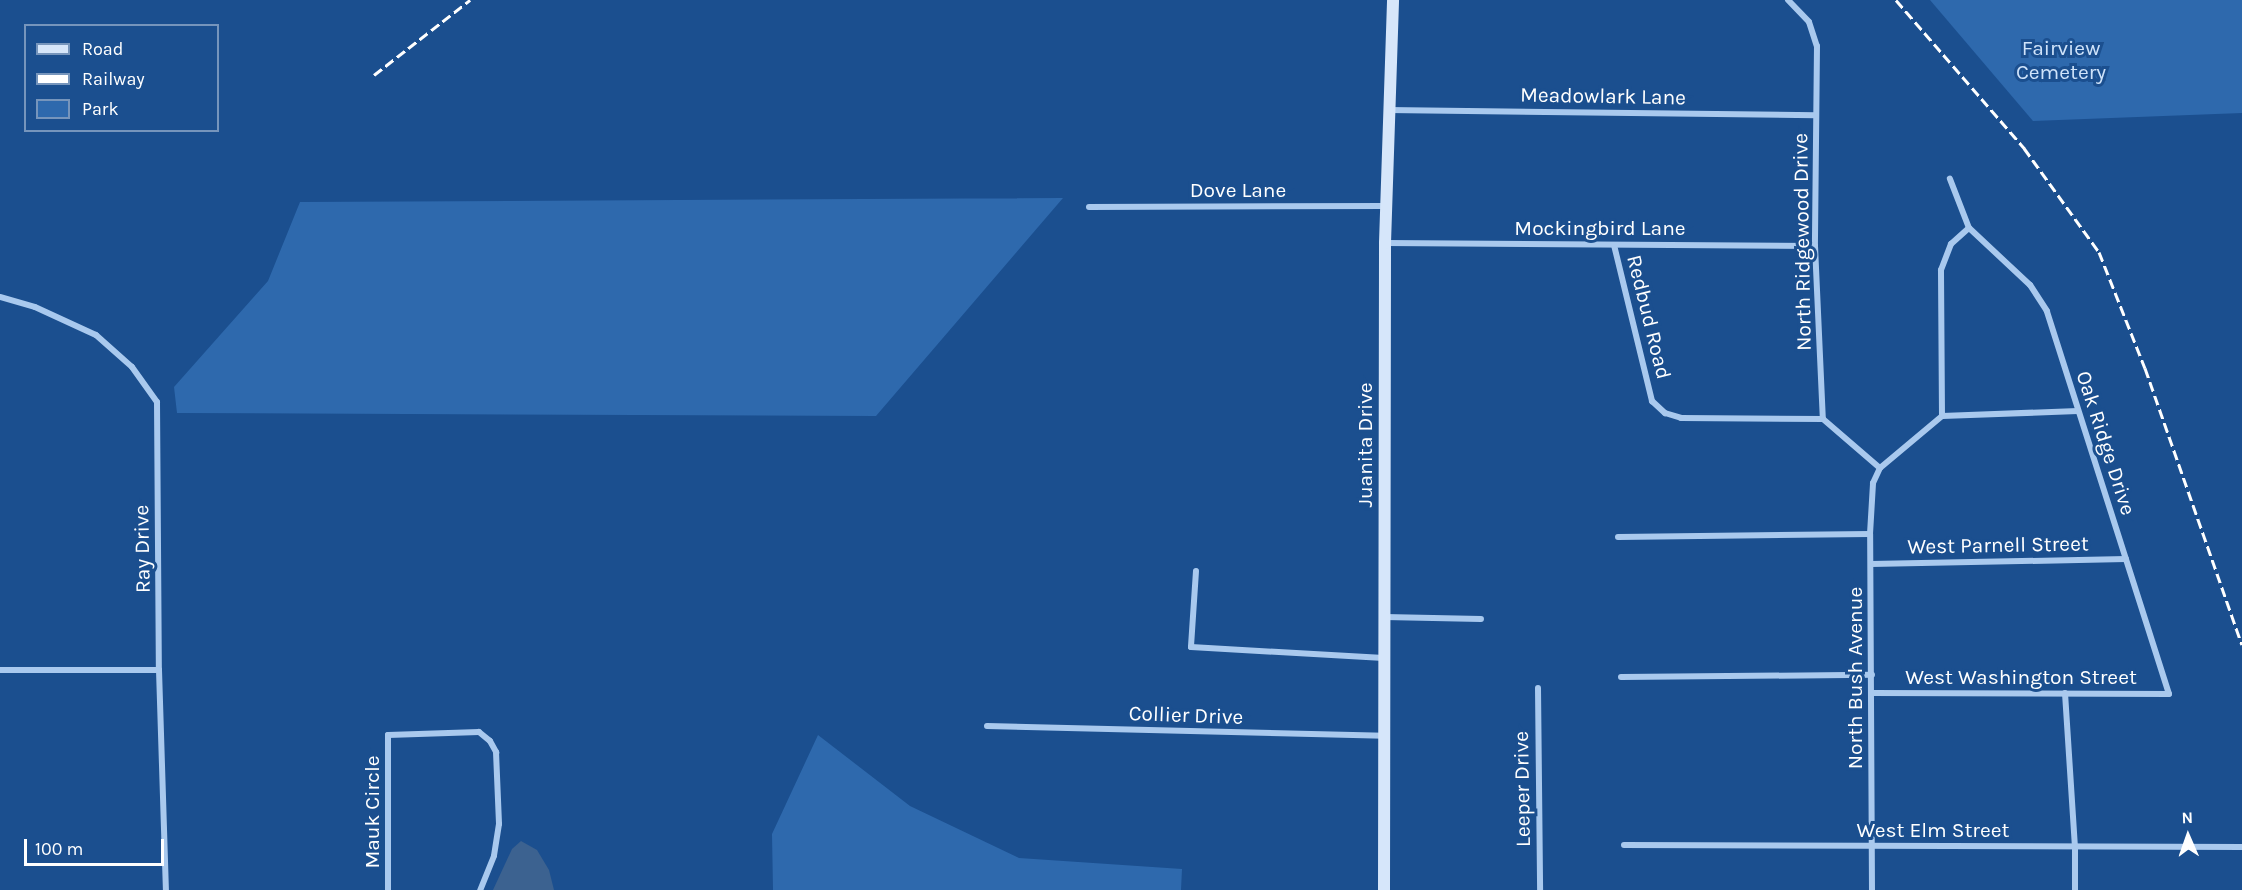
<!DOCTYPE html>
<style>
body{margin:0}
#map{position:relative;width:2242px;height:890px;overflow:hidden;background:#1b4f8f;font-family:Karla,sans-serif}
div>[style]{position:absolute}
.green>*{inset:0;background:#2e69ad}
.water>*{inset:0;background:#3c6290}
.street>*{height:6px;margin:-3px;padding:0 3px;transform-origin:3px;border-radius:3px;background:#a9c9ee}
.secondary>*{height:12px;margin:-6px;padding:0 6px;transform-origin:6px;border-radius:6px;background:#d6e6fa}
.rail>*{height:3px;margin-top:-1.5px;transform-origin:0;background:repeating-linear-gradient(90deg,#fff 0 10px,transparent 0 14.5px)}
span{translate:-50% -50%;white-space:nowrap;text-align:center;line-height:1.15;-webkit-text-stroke:6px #1b4f8f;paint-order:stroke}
.park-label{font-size:21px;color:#cfe3fa}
.street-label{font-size:21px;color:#fff}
.legend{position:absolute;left:24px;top:24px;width:195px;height:108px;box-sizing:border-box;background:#1b4f8f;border:2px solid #7695bc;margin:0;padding:8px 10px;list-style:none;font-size:18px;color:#fff}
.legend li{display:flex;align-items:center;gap:12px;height:30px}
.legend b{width:30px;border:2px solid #7695bc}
.north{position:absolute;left:2158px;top:806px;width:60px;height:60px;-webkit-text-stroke:4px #1b4f8f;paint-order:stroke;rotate:358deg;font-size:16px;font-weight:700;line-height:24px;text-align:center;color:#fff}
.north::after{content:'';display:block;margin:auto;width:21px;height:27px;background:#fff;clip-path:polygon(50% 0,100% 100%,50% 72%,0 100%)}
.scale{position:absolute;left:24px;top:839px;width:140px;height:27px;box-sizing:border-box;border:3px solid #fff;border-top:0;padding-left:8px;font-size:18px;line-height:21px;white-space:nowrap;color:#fff;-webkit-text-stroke:4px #1b4f8f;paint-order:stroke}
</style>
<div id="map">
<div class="green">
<div style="clip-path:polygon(1930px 0,2242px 0,2242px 113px,2033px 121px)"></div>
<div style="clip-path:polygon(1063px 198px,876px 416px,177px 413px,174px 387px,268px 281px,300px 202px)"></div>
<div style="clip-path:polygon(818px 735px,910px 806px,1019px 858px,1182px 869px,1181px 890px,773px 890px,772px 834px)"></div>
</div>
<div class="water">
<div style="clip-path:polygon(521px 841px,537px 850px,549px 870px,554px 890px,493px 890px,512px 849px)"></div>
</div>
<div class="street">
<div style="left:1788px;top:0;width:30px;rotate:46deg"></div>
<div style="left:1809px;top:22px;width:25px;rotate:72deg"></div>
<div style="left:1817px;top:46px;width:200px;rotate:90.6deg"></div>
<div style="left:1815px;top:246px;width:173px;rotate:87.4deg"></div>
<div style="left:1823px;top:419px;width:75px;rotate:40.7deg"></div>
<div style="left:1388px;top:110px;width:428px;rotate:0.7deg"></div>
<div style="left:1089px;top:207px;width:297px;rotate:-0.2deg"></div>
<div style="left:1385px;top:243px;width:430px;rotate:0.4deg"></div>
<div style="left:1614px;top:245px;width:161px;rotate:76.3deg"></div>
<div style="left:1652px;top:401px;width:18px;rotate:43deg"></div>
<div style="left:1665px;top:413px;width:17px;rotate:17deg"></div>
<div style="left:1681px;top:418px;width:142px;rotate:0.4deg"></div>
<div style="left:0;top:297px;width:36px;rotate:16deg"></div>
<div style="left:35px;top:307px;width:67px;rotate:24.7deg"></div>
<div style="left:96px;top:335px;width:48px;rotate:41.6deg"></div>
<div style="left:132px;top:367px;width:43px;rotate:54.5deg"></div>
<div style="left:157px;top:402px;width:268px;rotate:89.6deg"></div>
<div style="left:159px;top:670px;width:220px;rotate:88.2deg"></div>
<div style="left:1942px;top:416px;width:136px;rotate:-2.1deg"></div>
<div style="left:1618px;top:537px;width:252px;rotate:-0.7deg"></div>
<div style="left:1871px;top:564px;width:255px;rotate:-1.1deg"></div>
<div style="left:1196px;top:571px;width:76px;rotate:93.8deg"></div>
<div style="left:1191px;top:647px;width:193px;rotate:3.3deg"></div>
<div style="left:1385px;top:617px;width:96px;rotate:1.2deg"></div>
<div style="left:0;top:670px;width:159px"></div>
<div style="left:1621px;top:677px;width:251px;rotate:-0.5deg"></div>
<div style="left:1538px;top:688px;width:202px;rotate:89.4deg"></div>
<div style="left:1873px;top:693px;width:296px;rotate:0.2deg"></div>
<div style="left:2169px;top:694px;width:402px;rotate:-107.7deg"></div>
<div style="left:2047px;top:311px;width:31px;rotate:-123deg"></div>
<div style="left:2030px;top:285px;width:83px;rotate:-136.9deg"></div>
<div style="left:2065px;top:693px;width:153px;rotate:86.3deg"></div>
<div style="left:2075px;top:846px;width:44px;rotate:90deg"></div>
<div style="left:987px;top:726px;width:397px;rotate:1.4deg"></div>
<div style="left:1624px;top:845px;width:618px;rotate:0.19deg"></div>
<div style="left:388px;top:890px;width:155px;rotate:-90deg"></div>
<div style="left:388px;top:735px;width:91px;rotate:-1.9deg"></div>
<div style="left:479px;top:732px;width:14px;rotate:39deg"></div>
<div style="left:490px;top:741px;width:13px;rotate:61deg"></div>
<div style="left:496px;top:752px;width:72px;rotate:87.6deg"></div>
<div style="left:499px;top:824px;width:32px;rotate:99deg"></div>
<div style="left:494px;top:856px;width:37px;rotate:112deg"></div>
<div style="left:1872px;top:890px;width:356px;rotate:-90.3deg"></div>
<div style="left:1870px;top:534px;width:51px;rotate:-86.6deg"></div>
<div style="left:1873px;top:483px;width:17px;rotate:-65deg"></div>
<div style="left:1880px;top:468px;width:81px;rotate:-40deg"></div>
<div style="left:1942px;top:416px;width:146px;rotate:-90.4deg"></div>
<div style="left:1941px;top:270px;width:28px;rotate:-69deg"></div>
<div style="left:1951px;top:244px;width:24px;rotate:-42deg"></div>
<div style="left:1969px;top:228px;width:53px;rotate:-111.2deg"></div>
</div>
<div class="secondary">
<div style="left:1384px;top:890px;width:647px;rotate:-89.91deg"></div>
<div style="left:1385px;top:243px;width:243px;rotate:-88.1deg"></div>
</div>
<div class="rail">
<div style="left:1896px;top:0;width:196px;rotate:49.1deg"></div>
<div style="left:2024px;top:148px;width:128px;rotate:54.2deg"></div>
<div style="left:2099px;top:252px;width:125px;rotate:68.4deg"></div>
<div style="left:2145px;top:368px;width:293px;rotate:70.7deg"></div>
<div style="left:374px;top:75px;width:122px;rotate:-38deg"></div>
</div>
<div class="park-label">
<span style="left:2061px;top:60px">Fairview<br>Cemetery</span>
</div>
<div class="street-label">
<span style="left:1603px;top:96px;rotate:1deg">Meadowlark Lane</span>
<span style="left:1238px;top:190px">Dove Lane</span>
<span style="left:1600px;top:228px">Mockingbird Lane</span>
<span style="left:1802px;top:242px;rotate:-91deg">North Ridgewood Drive</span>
<span style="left:1649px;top:317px;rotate:76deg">Redbud Road</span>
<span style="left:2106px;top:443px;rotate:72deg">Oak Ridge Drive</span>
<span style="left:1365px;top:445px;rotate:-90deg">Juanita Drive</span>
<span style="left:1998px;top:545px;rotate:-1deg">West Parnell Street</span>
<span style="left:142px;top:549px;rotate:-91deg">Ray Drive</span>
<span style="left:2021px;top:677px">West Washington Street</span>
<span style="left:1855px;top:678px;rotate:-90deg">North Bush Avenue</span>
<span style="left:1186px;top:715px;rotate:2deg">Collier Drive</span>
<span style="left:1522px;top:789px;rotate:-91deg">Leeper Drive</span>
<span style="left:372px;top:812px;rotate:-90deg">Mauk Circle</span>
<span style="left:1933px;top:830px">West Elm Street</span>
</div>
<ul class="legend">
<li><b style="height:8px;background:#d6e6fa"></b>Road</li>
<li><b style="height:8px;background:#fff"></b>Railway</li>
<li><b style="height:16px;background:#2e69ad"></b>Park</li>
</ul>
<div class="north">N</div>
<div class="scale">100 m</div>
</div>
